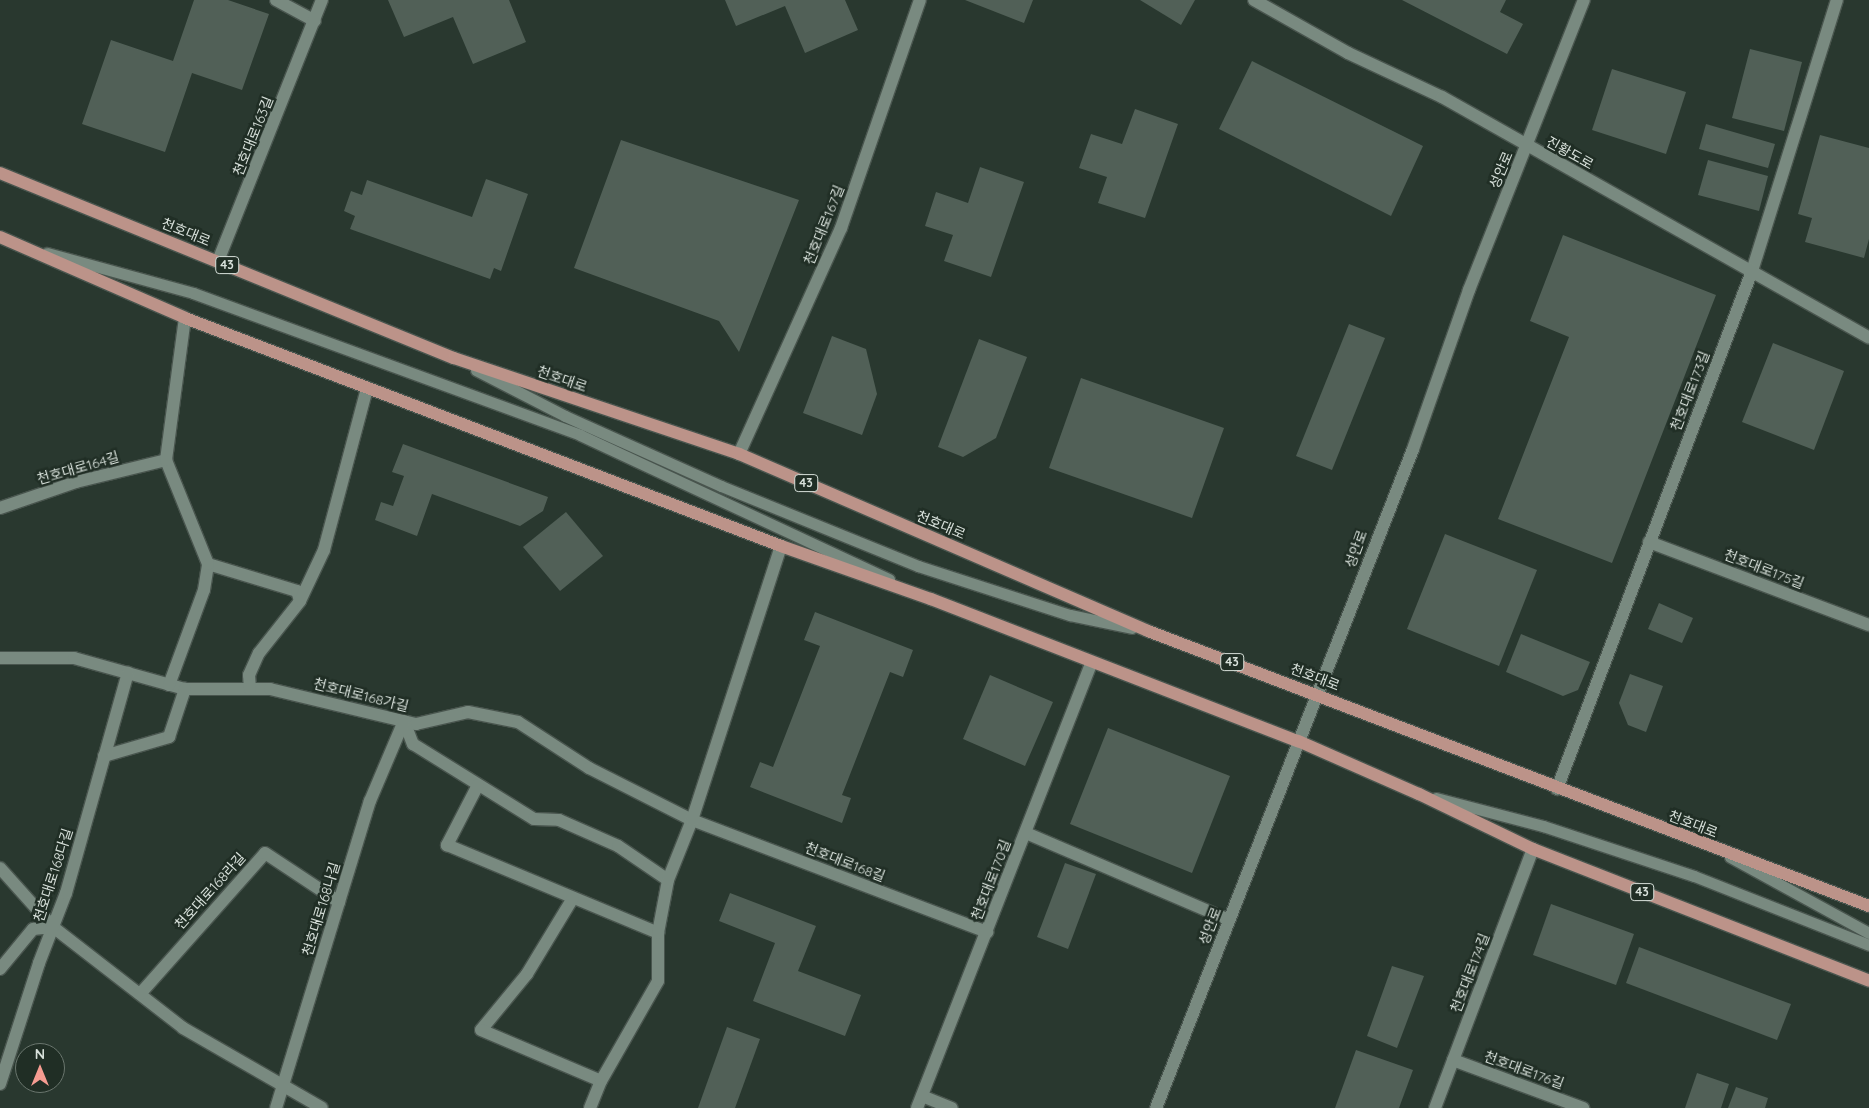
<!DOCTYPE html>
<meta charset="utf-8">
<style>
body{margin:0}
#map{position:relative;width:1869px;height:1108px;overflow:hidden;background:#29382f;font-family:Quicksand,"Noto Sans KR",sans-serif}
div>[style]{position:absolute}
.building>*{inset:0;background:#516057}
.roads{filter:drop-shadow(1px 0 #49554e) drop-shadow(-1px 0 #49554e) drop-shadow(0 1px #49554e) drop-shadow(0 -1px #49554e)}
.lane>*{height:11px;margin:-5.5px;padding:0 5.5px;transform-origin:5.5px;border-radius:5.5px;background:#798a80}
.street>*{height:12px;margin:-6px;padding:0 6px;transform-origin:6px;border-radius:6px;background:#798a80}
.secondary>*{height:12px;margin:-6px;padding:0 6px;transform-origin:6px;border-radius:6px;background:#798a80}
.primary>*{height:12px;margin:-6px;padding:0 6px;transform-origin:6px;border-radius:6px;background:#bc9389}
span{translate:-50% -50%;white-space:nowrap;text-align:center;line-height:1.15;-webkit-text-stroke:5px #202e25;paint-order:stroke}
.shield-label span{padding:1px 4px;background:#202e25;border:1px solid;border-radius:4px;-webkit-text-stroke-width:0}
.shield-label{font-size:12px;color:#d8e1db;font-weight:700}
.street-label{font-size:14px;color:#d8e1db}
.north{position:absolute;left:15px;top:1043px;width:50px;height:50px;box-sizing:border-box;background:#202e25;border:1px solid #6a766e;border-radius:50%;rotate:0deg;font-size:14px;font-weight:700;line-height:20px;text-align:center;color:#d8e1db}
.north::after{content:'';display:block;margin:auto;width:18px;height:22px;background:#f59c91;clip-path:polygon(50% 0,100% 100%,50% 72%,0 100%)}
</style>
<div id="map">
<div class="building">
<div style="clip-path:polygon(194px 0,228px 0,269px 14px,242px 90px,192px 73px,165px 152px,82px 124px,111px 40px,173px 61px)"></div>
<div style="clip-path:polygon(388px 0,509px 0,526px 42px,473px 64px,453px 17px,404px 37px)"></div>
<div style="clip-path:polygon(725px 0,845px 0,858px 30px,805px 53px,785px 6px,736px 26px)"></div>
<div style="clip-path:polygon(965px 0,1033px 0,1024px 23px)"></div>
<div style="clip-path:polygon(1140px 0,1195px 0,1181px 25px)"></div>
<div style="clip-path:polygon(1402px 0,1506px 0,1500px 12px,1523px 24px,1507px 54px)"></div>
<div style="clip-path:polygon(1750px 49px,1802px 62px,1784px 131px,1732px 118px)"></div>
<div style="clip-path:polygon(1252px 61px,1423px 146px,1391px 216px,1219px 129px)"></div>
<div style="clip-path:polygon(1612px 69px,1686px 92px,1666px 154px,1592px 130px)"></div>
<div style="clip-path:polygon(1135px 109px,1178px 124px,1145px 218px,1098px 203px,1107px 177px,1079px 168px,1091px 134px,1122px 144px)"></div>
<div style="clip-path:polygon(1706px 124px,1775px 144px,1768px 168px,1699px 149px)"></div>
<div style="clip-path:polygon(1820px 135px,1869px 148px,1869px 239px,1864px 258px,1805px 242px,1812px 218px,1798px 214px)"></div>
<div style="clip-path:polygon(621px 140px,799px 200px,739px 352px,719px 321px,574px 268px)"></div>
<div style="clip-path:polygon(1708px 160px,1768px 176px,1759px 211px,1698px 195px)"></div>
<div style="clip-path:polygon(980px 167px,1024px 182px,991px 277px,944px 261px,953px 235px,925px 226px,936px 192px,968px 203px)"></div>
<div style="clip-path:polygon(486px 179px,528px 194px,501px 271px,494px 268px,490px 279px,350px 229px,355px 216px,344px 211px,351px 191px,362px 195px,367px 180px,472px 217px)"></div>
<div style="clip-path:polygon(1563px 235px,1716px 295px,1612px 563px,1498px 519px,1569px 337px,1530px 321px)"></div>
<div style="clip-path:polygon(1349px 324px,1385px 338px,1332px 470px,1296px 456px)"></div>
<div style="clip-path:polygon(832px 336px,866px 349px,877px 394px,862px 435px,803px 413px)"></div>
<div style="clip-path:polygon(979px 339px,1027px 357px,996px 438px,963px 457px,938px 447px)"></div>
<div style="clip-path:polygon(1773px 343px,1844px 371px,1814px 450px,1742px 422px)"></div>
<div style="clip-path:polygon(1081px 378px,1224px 428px,1192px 518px,1049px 468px)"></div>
<div style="clip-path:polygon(403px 444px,548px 497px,543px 511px,520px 526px,432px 494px,417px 536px,375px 520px,381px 502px,393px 506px,404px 476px,392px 472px)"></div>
<div style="clip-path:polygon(566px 512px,603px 556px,560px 591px,523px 547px)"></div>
<div style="clip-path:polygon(1445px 534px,1537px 570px,1499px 666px,1407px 629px)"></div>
<div style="clip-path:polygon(1659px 603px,1693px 618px,1682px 643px,1648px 629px)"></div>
<div style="clip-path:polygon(815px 612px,913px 650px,903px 677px,890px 672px,842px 795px,851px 798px,842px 823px,750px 787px,760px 762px,773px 767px,820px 646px,804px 640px)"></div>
<div style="clip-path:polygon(1521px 634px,1590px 662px,1578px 690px,1563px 696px,1506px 672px)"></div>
<div style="clip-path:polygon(1630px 674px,1663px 686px,1646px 732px,1628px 725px,1619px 703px)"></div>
<div style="clip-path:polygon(990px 675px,1053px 702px,1025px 766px,963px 739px)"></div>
<div style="clip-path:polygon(1108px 728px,1230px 776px,1192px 873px,1070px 824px)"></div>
<div style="clip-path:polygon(1065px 863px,1096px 874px,1068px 949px,1037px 937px)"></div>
<div style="clip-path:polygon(730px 893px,816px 926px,798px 971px,861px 995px,845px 1036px,753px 1001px,775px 943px,719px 921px)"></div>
<div style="clip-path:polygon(1551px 904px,1634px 934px,1616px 985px,1533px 955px)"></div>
<div style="clip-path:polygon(1639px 947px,1791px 1004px,1777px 1040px,1626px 983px)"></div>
<div style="clip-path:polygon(1392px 966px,1424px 976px,1397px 1048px,1367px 1036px)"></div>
<div style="clip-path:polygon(727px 1027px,760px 1039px,735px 1108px,698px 1108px)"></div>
<div style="clip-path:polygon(1356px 1050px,1413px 1070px,1399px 1108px,1335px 1108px)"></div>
<div style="clip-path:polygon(1697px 1073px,1729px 1084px,1721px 1108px,1685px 1108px)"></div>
<div style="clip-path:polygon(1736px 1087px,1768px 1098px,1765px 1108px,1728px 1108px)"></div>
</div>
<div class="roads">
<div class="lane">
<div style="left:47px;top:253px;width:151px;rotate:15.3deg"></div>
<div style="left:193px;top:293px;width:412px;rotate:20.1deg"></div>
<div style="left:580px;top:435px;width:341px;rotate:25deg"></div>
<div style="left:476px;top:370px;width:100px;rotate:27.3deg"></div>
<div style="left:565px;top:416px;width:171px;rotate:24.2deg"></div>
<div style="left:721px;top:486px;width:213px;rotate:22.1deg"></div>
<div style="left:918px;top:566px;width:160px;rotate:17.9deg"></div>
<div style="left:1070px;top:615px;width:63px;rotate:11.8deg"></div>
<div style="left:1436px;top:798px;width:111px;rotate:14.7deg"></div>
<div style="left:1543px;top:826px;width:159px;rotate:18.3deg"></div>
<div style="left:1694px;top:876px;width:188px;rotate:21.5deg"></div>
<div style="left:1730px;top:857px;width:158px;rotate:28.7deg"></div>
</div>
<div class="street">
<div style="left:276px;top:0;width:44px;rotate:28.3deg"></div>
<div style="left:218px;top:261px;width:281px;rotate:-68.3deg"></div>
<div style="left:739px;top:454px;width:248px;rotate:-65.7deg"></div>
<div style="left:841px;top:228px;width:241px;rotate:-70.9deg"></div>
<div style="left:0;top:508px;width:80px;rotate:-18.9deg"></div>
<div style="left:76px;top:482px;width:93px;rotate:-13.7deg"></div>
<div style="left:1649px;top:542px;width:235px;rotate:20.7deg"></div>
<div style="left:208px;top:564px;width:93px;rotate:16.9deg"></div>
<div style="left:297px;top:591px;width:10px;rotate:73deg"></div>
<div style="left:0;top:658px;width:74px"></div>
<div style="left:74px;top:658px;width:115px;rotate:15.6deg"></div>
<div style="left:185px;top:689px;width:85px"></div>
<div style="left:270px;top:689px;width:150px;rotate:13.5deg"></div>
<div style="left:416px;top:724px;width:53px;rotate:-13deg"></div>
<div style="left:468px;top:712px;width:51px;rotate:11.3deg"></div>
<div style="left:518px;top:722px;width:85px;rotate:32.9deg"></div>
<div style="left:589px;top:768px;width:115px;rotate:26.8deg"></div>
<div style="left:692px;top:820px;width:316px;rotate:20.8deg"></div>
<div style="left:169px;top:685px;width:101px;rotate:-69.8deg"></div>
<div style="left:204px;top:590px;width:26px;rotate:-81deg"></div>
<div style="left:208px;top:564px;width:112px;rotate:-112deg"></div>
<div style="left:166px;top:460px;width:143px;rotate:-82.4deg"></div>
<div style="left:250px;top:689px;width:14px;rotate:-94deg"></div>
<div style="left:249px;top:675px;width:24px;rotate:-66deg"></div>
<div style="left:259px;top:653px;width:66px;rotate:-51.7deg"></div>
<div style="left:300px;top:601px;width:56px;rotate:-64.8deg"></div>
<div style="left:324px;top:550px;width:168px;rotate:-75.1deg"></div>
<div style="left:404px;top:721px;width:25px;rotate:69deg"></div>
<div style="left:413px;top:744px;width:142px;rotate:31.8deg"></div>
<div style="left:534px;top:819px;width:25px;rotate:2deg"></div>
<div style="left:559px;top:820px;width:64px;rotate:23.8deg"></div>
<div style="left:618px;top:846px;width:60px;rotate:34.2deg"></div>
<div style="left:104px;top:756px;width:68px;rotate:-16.3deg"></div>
<div style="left:169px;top:737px;width:51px;rotate:-71.6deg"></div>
<div style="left:478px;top:785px;width:68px;rotate:117.3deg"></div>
<div style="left:447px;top:845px;width:229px;rotate:22.6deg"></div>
<div style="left:1557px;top:789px;width:553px;rotate:-69.37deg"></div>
<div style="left:1752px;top:271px;width:284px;rotate:-72.6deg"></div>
<div style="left:1026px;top:833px;width:221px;rotate:23.2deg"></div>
<div style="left:0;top:868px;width:79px;rotate:48.1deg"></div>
<div style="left:53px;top:927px;width:165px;rotate:37.8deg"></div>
<div style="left:183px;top:1028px;width:160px;rotate:29.9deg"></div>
<div style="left:573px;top:898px;width:89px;rotate:121.2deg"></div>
<div style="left:527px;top:974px;width:72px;rotate:129.4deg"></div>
<div style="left:481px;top:1030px;width:130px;rotate:23deg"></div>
<div style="left:0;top:969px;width:52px;rotate:-50.5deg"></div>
<div style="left:33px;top:929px;width:20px;rotate:-6deg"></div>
<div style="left:140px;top:994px;width:188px;rotate:-48.4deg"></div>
<div style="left:265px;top:853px;width:89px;rotate:33.5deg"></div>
<div style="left:1453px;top:1060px;width:139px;rotate:20.3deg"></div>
<div style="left:0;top:1084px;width:127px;rotate:-72.1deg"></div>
<div style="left:39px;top:963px;width:75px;rotate:-68.9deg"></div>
<div style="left:66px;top:893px;width:229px;rotate:-74.3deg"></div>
<div style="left:922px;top:1096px;width:32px;rotate:22deg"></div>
<div style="left:276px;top:1108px;width:321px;rotate:-73deg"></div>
<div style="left:370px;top:801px;width:87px;rotate:-67deg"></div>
<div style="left:590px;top:1108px;width:29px;rotate:-68deg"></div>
<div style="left:601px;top:1081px;width:115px;rotate:-60.3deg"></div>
<div style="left:658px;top:981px;width:48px;rotate:-90deg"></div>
<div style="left:658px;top:933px;width:54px;rotate:-79.3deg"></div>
<div style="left:668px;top:880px;width:65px;rotate:-68.2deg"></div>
<div style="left:692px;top:820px;width:288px;rotate:-72deg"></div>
<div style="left:917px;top:1108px;width:479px;rotate:-68.6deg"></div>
<div style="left:1435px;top:1108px;width:277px;rotate:-69.3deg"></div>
</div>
<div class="secondary">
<div style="left:1254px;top:0;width:108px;rotate:29.4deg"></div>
<div style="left:1348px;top:53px;width:104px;rotate:25.1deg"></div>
<div style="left:1442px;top:97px;width:490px;rotate:29.4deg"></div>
<div style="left:1156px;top:1108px;width:707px;rotate:-68.69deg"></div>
<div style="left:1413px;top:449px;width:169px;rotate:-70.6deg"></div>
<div style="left:1469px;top:290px;width:312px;rotate:-68.4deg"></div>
</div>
<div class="primary">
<div style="left:0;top:173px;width:490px;rotate:22.2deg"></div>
<div style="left:454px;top:358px;width:301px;rotate:18.6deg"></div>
<div style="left:739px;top:454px;width:446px;rotate:23.4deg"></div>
<div style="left:1148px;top:631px;width:772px;rotate:20.88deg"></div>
<div style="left:0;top:237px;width:202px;rotate:23.6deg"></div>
<div style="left:185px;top:318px;width:638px;rotate:20.93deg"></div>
<div style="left:781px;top:546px;width:159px;rotate:19.5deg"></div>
<div style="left:931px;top:599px;width:394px;rotate:21.2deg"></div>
<div style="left:1298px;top:741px;width:132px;rotate:23.7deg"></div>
<div style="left:1419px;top:794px;width:127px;rotate:25.8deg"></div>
<div style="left:1533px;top:849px;width:361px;rotate:21.4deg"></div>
</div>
</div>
<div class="shield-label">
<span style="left:227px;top:265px">43</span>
<span style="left:806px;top:483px">43</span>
<span style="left:1232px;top:662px">43</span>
<span style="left:1642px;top:892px">43</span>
</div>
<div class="street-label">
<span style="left:253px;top:136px;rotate:-68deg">천호대로163길</span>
<span style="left:1570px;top:153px;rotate:29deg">진황도로</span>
<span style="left:1501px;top:170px;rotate:-67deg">성안로</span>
<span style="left:824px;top:225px;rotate:-68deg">천호대로167길</span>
<span style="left:186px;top:232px;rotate:22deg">천호대로</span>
<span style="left:562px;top:379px;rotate:19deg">천호대로</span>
<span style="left:1690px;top:391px;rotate:-69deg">천호대로173길</span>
<span style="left:78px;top:468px;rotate:-16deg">천호대로164길</span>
<span style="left:941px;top:525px;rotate:23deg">천호대로</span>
<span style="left:1356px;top:549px;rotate:-70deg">성안로</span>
<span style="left:1764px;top:569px;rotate:21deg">천호대로175길</span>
<span style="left:1315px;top:677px;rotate:21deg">천호대로</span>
<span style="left:361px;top:695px;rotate:14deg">천호대로168가길</span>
<span style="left:1693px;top:824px;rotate:21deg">천호대로</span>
<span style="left:845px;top:862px;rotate:21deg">천호대로168길</span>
<span style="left:53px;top:875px;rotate:-72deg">천호대로168다길</span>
<span style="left:991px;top:880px;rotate:-69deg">천호대로170길</span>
<span style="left:210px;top:891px;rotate:-48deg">천호대로168라길</span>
<span style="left:321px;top:909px;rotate:-73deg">천호대로168나길</span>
<span style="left:1210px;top:926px;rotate:-69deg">성안로</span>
<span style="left:1470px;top:973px;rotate:-69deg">천호대로174길</span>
<span style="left:1524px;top:1070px;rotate:20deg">천호대로176길</span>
</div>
<div class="north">N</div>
</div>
